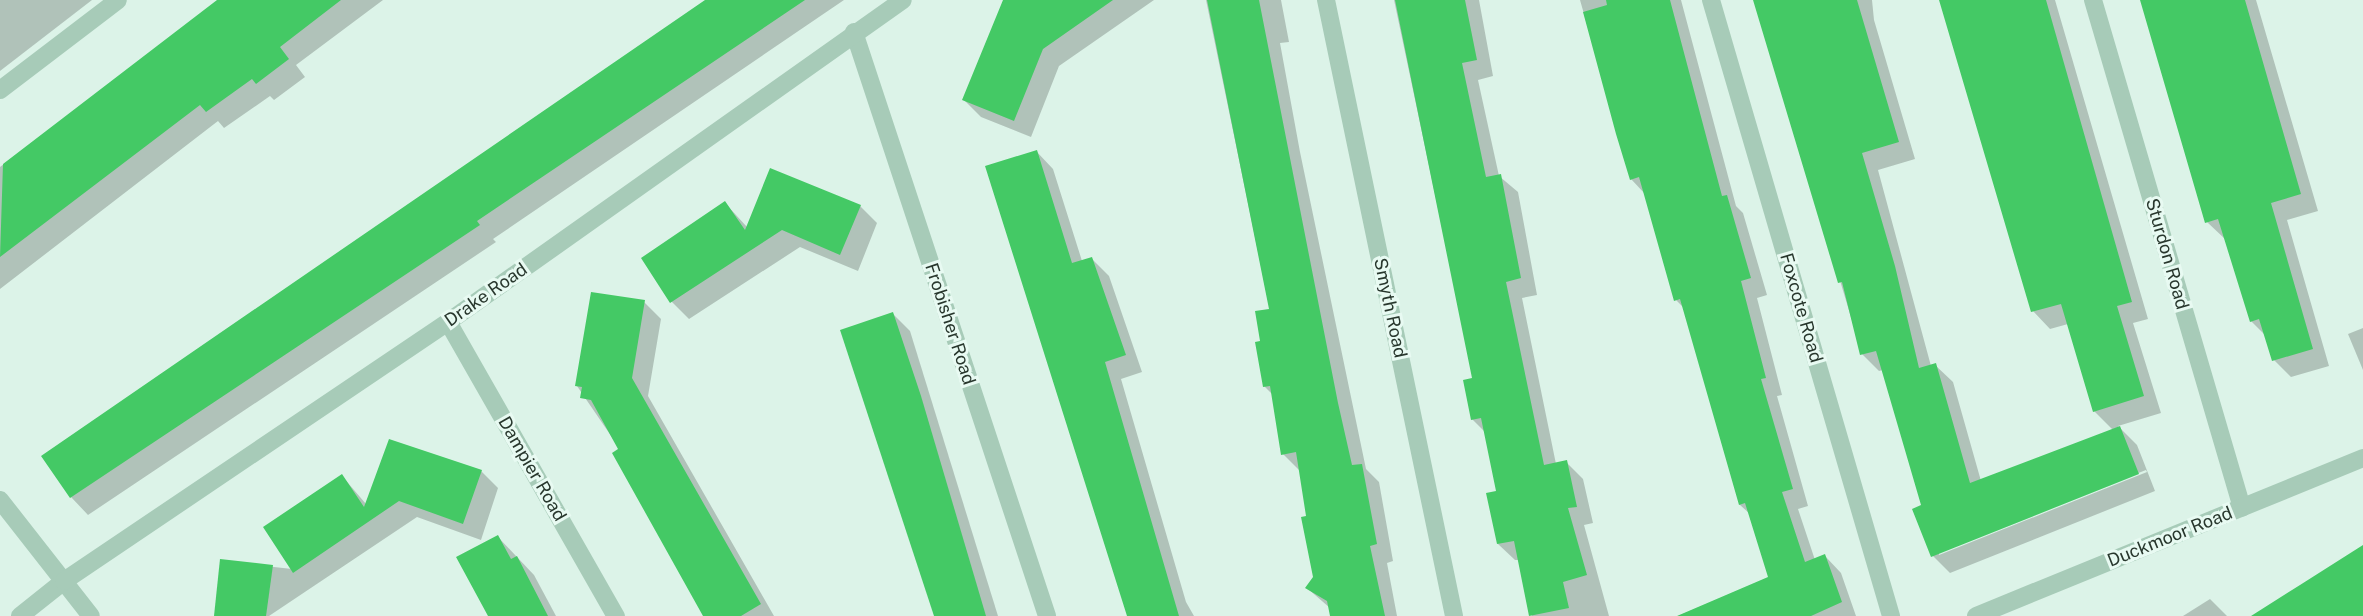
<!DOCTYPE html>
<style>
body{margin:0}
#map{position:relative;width:2363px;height:616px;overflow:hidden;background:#dcf3e8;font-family:"Public Sans",sans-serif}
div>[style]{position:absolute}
.shadow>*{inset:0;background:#0003}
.building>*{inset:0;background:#44c965}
.minor>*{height:18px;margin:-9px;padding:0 9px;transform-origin:9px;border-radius:9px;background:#a7cbb8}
span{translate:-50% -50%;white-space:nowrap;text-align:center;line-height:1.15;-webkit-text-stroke:6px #e8faf2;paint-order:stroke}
.street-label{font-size:18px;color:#28372d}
</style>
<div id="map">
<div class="shadow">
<div style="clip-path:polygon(0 0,92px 0,0 71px)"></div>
<div style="clip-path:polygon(219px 0,383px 0,296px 65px,305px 77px,274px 100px,270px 96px,224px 128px,218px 121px,0 289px,0 167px)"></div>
<div style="clip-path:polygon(708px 0,844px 0,493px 239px,496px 242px,88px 515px,71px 497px,43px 456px)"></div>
<div style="clip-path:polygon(1021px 0,1154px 0,1059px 66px,1031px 137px,981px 117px,964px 100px)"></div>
<div style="clip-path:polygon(1206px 0,1281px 0,1289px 42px,1280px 43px,1300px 152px,1366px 469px,1379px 482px,1393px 561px,1387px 563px,1397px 616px,1331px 616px,1330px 608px,1307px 588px,1315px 578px,1308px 517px,1300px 471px,1283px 454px,1273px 395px,1264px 386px,1270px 310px)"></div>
<div style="clip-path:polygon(1394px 0,1479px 0,1493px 76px,1478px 80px,1499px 176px,1518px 192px,1537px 295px,1522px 298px,1556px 464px,1566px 462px,1583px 479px,1593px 523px,1584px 525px,1609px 616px,1532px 616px,1519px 560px,1515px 560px,1498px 544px,1497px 492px,1485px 432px,1472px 419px,1474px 379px)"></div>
<div style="clip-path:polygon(1580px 0,1681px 0,1736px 206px,1743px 213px,1767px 295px,1757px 298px,1782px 395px,1777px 396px,1808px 506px,1798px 509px,1815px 560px,1825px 556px,1841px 573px,1856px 616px,1678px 616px,1770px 578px,1750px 514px,1740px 505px,1685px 309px,1676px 300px,1645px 194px,1631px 179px)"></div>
<div style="clip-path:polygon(evenodd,1756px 0,1872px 0,1874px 20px,1915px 159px,1878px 170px,1931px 366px,1935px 365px,1953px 382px,1981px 481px,2113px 430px,2094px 411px,2068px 324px,2050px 329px,2033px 311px,1941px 0,2055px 0,2148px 319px,2133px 323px,2161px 413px,2118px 426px,2137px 445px,2155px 491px,1950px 573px,1933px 556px,1923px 506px,1883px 370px,1879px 371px,1862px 354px,1756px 0,2146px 470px,2147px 472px,1939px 555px,1939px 552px,2146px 470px)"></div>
<div style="clip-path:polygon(2142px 0,2256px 0,2318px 211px,2287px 220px,2329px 366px,2291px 377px,2274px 360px,2266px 336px,2251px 321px,2225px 239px,2207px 222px)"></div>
<div style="clip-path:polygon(1036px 151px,1053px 169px,1082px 261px,1092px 259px,1109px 276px,1142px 372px,1121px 379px,1186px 602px,1194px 616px,1129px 616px)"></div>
<div style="clip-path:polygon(725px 203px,747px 227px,860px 206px,877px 223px,858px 271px,800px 247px,689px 319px,672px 302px,643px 259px)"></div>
<div style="clip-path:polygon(644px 302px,661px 319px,648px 396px,774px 616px,704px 616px,620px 449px,577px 386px)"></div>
<div style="clip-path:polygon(893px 314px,910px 331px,998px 616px,935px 616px,874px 419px)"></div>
<div style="clip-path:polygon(2363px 328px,2363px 370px,2348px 334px)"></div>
<div style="clip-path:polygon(481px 471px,498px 488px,481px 540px,417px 517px,269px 616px,216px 616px,221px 561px,292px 569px,342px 476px,366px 504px)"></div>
<div style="clip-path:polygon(498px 537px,534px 575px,556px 616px,490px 616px)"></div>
<div style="clip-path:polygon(2210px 599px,2227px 616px,2183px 616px)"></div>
</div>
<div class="building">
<div style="clip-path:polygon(217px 0,341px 0,280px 47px,289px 59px,256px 84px,252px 79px,206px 112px,200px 105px,0 257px,3px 164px)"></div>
<div style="clip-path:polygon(705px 0,805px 0,477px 221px,480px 225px,70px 498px,41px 456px)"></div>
<div style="clip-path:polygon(1003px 0,1113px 0,1043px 49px,1014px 121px,962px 100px)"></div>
<div style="clip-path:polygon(1207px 0,1259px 0,1338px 403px,1352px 465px,1362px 464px,1377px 544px,1370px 546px,1385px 616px,1330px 616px,1327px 601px,1305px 588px,1313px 577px,1301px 517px,1306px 516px,1296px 452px,1281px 455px,1270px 386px,1263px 387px,1255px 342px,1260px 341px,1255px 311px,1269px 309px)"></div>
<div style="clip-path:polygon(1395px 0,1465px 0,1477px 60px,1462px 63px,1486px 177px,1501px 174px,1521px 278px,1506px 282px,1544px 465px,1567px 460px,1577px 507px,1568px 508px,1587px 575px,1563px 582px,1569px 608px,1529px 616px,1514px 541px,1497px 544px,1486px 493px,1496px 491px,1481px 418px,1471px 420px,1463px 380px,1472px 378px)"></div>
<div style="clip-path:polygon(1606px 0,1670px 0,1722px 196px,1727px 195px,1751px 278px,1741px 281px,1766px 378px,1761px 379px,1793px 489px,1782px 492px,1805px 562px,1825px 554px,1842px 602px,1811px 616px,1677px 616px,1768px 577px,1745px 503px,1739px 505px,1680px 299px,1674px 301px,1639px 177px,1630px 180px,1616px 134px,1583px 12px,1607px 5px)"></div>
<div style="clip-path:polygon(1753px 0,1857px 0,1899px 142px,1862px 153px,1895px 266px,1919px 368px,1936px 363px,1970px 483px,2120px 426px,2139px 474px,1931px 557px,1912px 509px,1921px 505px,1876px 351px,1860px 355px,1842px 282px,1838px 283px)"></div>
<div style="clip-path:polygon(1939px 0,2046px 0,2132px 302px,2117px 306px,2144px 396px,2093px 412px,2061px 304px,2031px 312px)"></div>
<div style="clip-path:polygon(2140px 0,2245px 0,2301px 194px,2271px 203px,2313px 349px,2272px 361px,2259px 319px,2250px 322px,2218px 219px,2205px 223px)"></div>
<div style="clip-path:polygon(1037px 150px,1072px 263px,1092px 257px,1126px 355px,1105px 362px,1179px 616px,1127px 616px,985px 166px)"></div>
<div style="clip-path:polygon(770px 168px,861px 205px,840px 255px,782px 230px,670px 303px,641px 258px,725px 201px,745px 230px)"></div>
<div style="clip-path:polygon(591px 292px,645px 300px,632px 378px,761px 604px,741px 616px,703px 616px,612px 453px,618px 449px,591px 400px,580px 398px,582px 387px,575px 386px)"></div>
<div style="clip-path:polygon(893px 312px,921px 396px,986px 616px,934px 616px,840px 330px)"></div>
<div style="clip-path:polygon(389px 439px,482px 470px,463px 524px,399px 501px,293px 573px,263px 527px,342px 474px,364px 507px)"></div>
<div style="clip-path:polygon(498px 535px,511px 559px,517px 556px,548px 616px,488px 616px,456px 557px)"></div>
<div style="clip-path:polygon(2363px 545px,2363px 616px,2251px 616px,2300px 585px)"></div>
<div style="clip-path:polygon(220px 559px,273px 565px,266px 616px,214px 616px)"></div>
</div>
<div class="minor">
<div style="left:1326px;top:0;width:629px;rotate:78.26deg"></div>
<div style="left:1711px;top:0;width:642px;rotate:73.71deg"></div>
<div style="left:2093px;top:0;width:529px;rotate:73.65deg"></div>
<div style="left:854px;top:32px;width:615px;rotate:71.71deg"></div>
<div style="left:0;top:90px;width:148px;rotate:-37.3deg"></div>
<div style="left:448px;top:322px;width:339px;rotate:60.3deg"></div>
<div style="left:0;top:500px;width:147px;rotate:51.9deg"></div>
<div style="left:20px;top:616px;width:56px;rotate:-38.5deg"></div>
<div style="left:64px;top:581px;width:463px;rotate:-34deg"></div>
<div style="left:448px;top:322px;width:557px;rotate:-35.29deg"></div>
<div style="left:1976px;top:616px;width:418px;rotate:-22.2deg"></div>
</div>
<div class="street-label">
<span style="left:2167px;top:254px;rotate:74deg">Sturdon Road</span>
<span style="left:486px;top:295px;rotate:-35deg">Drake Road</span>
<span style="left:1390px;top:308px;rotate:78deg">Smyth Road</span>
<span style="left:1801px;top:308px;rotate:74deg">Foxcote Road</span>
<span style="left:950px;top:324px;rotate:72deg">Frobisher Road</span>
<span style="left:532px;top:469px;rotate:60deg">Dampier Road</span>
<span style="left:2170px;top:537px;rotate:-22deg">Duckmoor Road</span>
</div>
</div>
